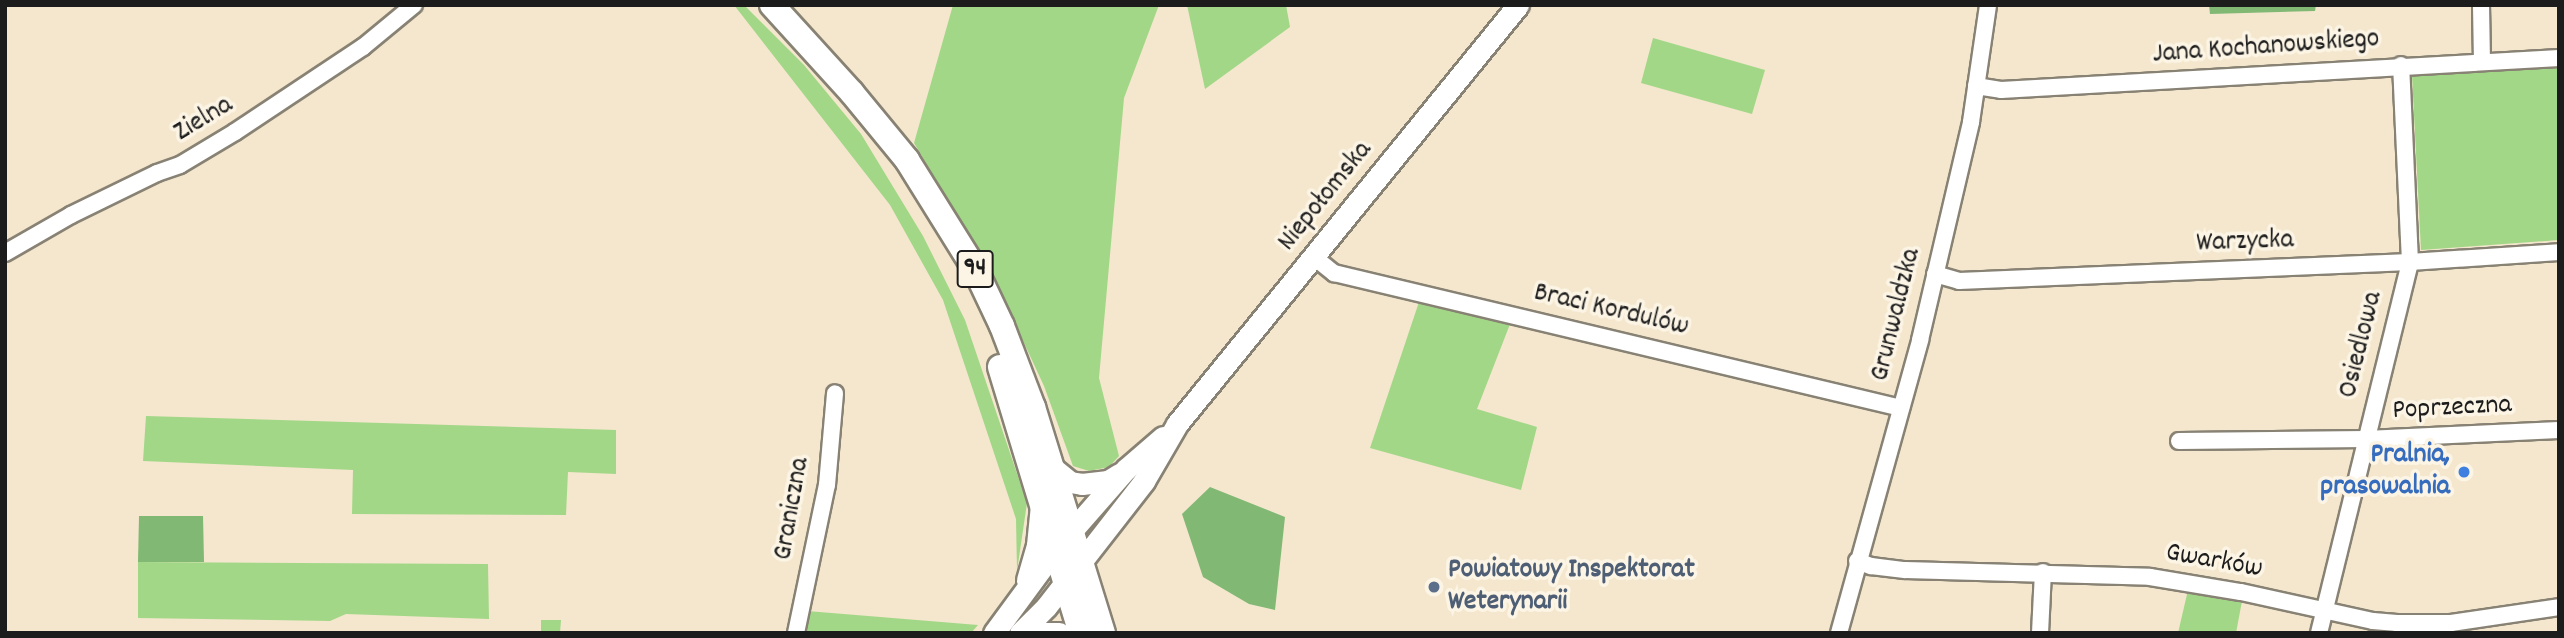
<!DOCTYPE html>
<meta charset="utf-8">
<style>
body{margin:0}
#map{position:relative;width:2564px;height:638px;overflow:hidden;background:#f4e7cd;font-family:Dekko,sans-serif}
div>[style]{position:absolute}
.green>*{inset:0;background:#a2d787}
.forest>*{inset:0;background:#81b874}
.roads{filter:drop-shadow(2px 0 #888274) drop-shadow(-2px 0 #888274) drop-shadow(0 2px #888274) drop-shadow(0 -2px #888274)}
.minor>*{height:16px;margin:-8px;padding:0 8px;transform-origin:8px;border-radius:8px;background:#fff}
.secondary>*{height:21px;margin:-10.5px;padding:0 10.5px;transform-origin:10.5px;border-radius:10.5px;background:#fff}
.primary>*{height:24px;margin:-12px;padding:0 12px;transform-origin:12px;border-radius:12px;background:#fff}
.dots>*{width:19px;height:19px;translate:-50% -50%;box-sizing:border-box;border:4px solid #fcf5e5;border-radius:50%}
span{translate:-50% -50%;white-space:nowrap;text-align:center;line-height:1.15;-webkit-text-stroke:7px #fcf5e5;paint-order:stroke}
.shield-label span{padding:2px 5px;background:#fcf5e5;border:2px solid;border-radius:5px;-webkit-text-stroke-width:0}
.shield-label{font-size:26px;color:#1c1c1c;font-weight:700}
.street-label{font-size:28px;color:#1c1c1c}
.shop-label{font-size:28px;color:#366cbe;font-weight:700}
.right{translate:-100% -50%;text-align:right}
.service-label{font-size:28px;color:#4e5e75;font-weight:700}
.left{translate:0 -50%;text-align:left}
.frame{position:absolute;inset:0;border:7px solid #1c1c1c;pointer-events:none}
</style>
<div id="map">
<div class="green">
<div style="clip-path:polygon(734px 5px,744px 5px,804px 65px,861px 134px,923px 236px,965px 320px,1027px 503px,1017px 571px,1016px 519px,943px 300px,890px 205px)"></div>
<div style="clip-path:polygon(953px 5px,1159px 5px,1124px 98px,1099px 378px,1119px 456px,1109px 467px,1089px 471px,1073px 466px,1044px 386px,991px 272px,914px 143px)"></div>
<div style="clip-path:polygon(1187px 5px,1286px 5px,1290px 27px,1205px 89px)"></div>
<div style="clip-path:polygon(1653px 38px,1765px 70px,1752px 114px,1641px 83px)"></div>
<div style="clip-path:polygon(2553px 64px,2559px 70px,2559px 240px,2421px 250px,2412px 75px)"></div>
<div style="clip-path:polygon(1421px 296px,1512px 319px,1477px 409px,1537px 427px,1521px 490px,1370px 448px)"></div>
<div style="clip-path:polygon(146px 416px,616px 430px,616px 474px,568px 472px,566px 515px,352px 514px,353px 470px,143px 461px)"></div>
<div style="clip-path:polygon(138px 562px,488px 564px,489px 619px,346px 614px,330px 621px,138px 618px)"></div>
<div style="clip-path:polygon(2188px 590px,2242px 601px,2236px 633px,2178px 633px)"></div>
<div style="clip-path:polygon(807px 611px,978px 625px,971px 633px,802px 633px)"></div>
<div style="clip-path:polygon(541px 620px,561px 620px,560px 633px,541px 633px)"></div>
</div>
<div class="forest">
<div style="clip-path:polygon(2209px 5px,2316px 5px,2315px 11px,2210px 14px)"></div>
<div style="clip-path:polygon(1210px 487px,1285px 517px,1275px 610px,1249px 604px,1203px 577px,1182px 514px)"></div>
<div style="clip-path:polygon(139px 516px,203px 516px,204px 562px,138px 562px)"></div>
</div>
<div class="roads">
<div class="minor">
<div style="left:2481px;top:5px;width:56px;rotate:89deg"></div>
<div style="left:1976px;top:86px;width:25px;rotate:9deg"></div>
<div style="left:2001px;top:90px;width:559px;rotate:-3.28deg"></div>
<div style="left:5px;top:253px;width:76px;rotate:-29.9deg"></div>
<div style="left:71px;top:215px;width:96px;rotate:-26deg"></div>
<div style="left:157px;top:173px;width:24px;rotate:-19deg"></div>
<div style="left:180px;top:165px;width:64px;rotate:-31deg"></div>
<div style="left:235px;top:132px;width:154px;rotate:-33.6deg"></div>
<div style="left:363px;top:47px;width:66px;rotate:-39.5deg"></div>
<div style="left:1314px;top:257px;width:26px;rotate:39deg"></div>
<div style="left:1334px;top:273px;width:583px;rotate:13.39deg"></div>
<div style="left:1935px;top:274px;width:25px;rotate:16deg"></div>
<div style="left:1959px;top:281px;width:451px;rotate:-2.4deg"></div>
<div style="left:2410px;top:262px;width:149px;rotate:-3.8deg"></div>
<div style="left:2179px;top:441px;width:187px;rotate:-0.6deg"></div>
<div style="left:2366px;top:439px;width:193px;rotate:-2.7deg"></div>
<div style="left:1857px;top:561px;width:15px;rotate:20deg"></div>
<div style="left:1871px;top:566px;width:34px;rotate:7deg"></div>
<div style="left:1905px;top:570px;width:245px;rotate:1.6deg"></div>
<div style="left:2150px;top:577px;width:92px;rotate:9.4deg"></div>
<div style="left:2241px;top:592px;width:135px;rotate:12.4deg"></div>
<div style="left:2373px;top:621px;width:24px;rotate:5deg"></div>
<div style="left:2397px;top:623px;width:54px"></div>
<div style="left:2451px;top:623px;width:109px;rotate:-8.4deg"></div>
<div style="left:796px;top:633px;width:151px;rotate:-78.2deg"></div>
<div style="left:827px;top:485px;width:92px;rotate:-85deg"></div>
<div style="left:1839px;top:633px;width:304px;rotate:-74.5deg"></div>
<div style="left:1920px;top:340px;width:224px;rotate:-76.8deg"></div>
<div style="left:1971px;top:122px;width:118px;rotate:-81.7deg"></div>
<div style="left:2040px;top:633px;width:61px;rotate:-87.2deg"></div>
<div style="left:2319px;top:633px;width:382px;rotate:-76.2deg"></div>
<div style="left:2410px;top:262px;width:197px;rotate:-92.6deg"></div>
</div>
<div class="secondary">
<div style="left:1054px;top:469px;width:21px;rotate:39deg"></div>
<div style="left:1070px;top:482px;width:12px;rotate:9deg"></div>
<div style="left:1082px;top:484px;width:26px;rotate:-7deg"></div>
<div style="left:1108px;top:481px;width:13px;rotate:-32deg"></div>
<div style="left:1027px;top:580px;width:36px;rotate:-74deg"></div>
<div style="left:1037px;top:545px;width:40px;rotate:-84.3deg"></div>
<div style="left:994px;top:633px;width:103px;rotate:-53.7deg"></div>
<div style="left:1055px;top:550px;width:108px;rotate:-48.8deg"></div>
<div style="left:1126px;top:469px;width:49px;rotate:-40.9deg"></div>
<div style="left:1020px;top:633px;width:37px;rotate:-45deg"></div>
<div style="left:1046px;top:607px;width:160px;rotate:-52.1deg"></div>
<div style="left:1144px;top:481px;width:66px;rotate:-59.9deg"></div>
<div style="left:1177px;top:424px;width:540px;rotate:-50.86deg"></div>
<div style="left:1030px;top:633px;width:29px"></div>
</div>
<div class="primary">
<div style="left:772px;top:5px;width:119px;rotate:47.7deg"></div>
<div style="left:852px;top:93px;width:87px;rotate:50.6deg"></div>
<div style="left:907px;top:160px;width:131px;rotate:58.1deg"></div>
<div style="left:976px;top:271px;width:61px;rotate:64.7deg"></div>
<div style="left:1002px;top:326px;width:87px;rotate:69.1deg"></div>
<div style="left:1033px;top:407px;width:237px;rotate:72.8deg"></div>
<div style="left:1000px;top:367px;width:278px;rotate:73.1deg"></div>
</div>
</div>
<div class="dots">
<div style="left:2464px;top:472px;background:#3f7fe0"></div>
<div style="left:1434px;top:587px;background:#5c6f8a"></div>
</div>
<div class="shield-label">
<span style="left:975px;top:269px">94</span>
</div>
<div class="street-label">
<span style="left:2266px;top:48px;rotate:-4deg">Jana Kochanowskiego</span>
<span style="left:204px;top:120px;rotate:-31deg">Zielna</span>
<span style="left:1326px;top:197px;rotate:-51deg">Niepołomska</span>
<span style="left:2245px;top:243px;rotate:-2deg">Warzycka</span>
<span style="left:1611px;top:311px;rotate:13deg">Braci Kordulów</span>
<span style="left:1897px;top:315px;rotate:-76deg">Grunwaldzka</span>
<span style="left:2362px;top:345px;rotate:-76deg">Osiedlowa</span>
<span style="left:2452px;top:409px;rotate:-3deg">Poprzeczna</span>
<span style="left:793px;top:509px;rotate:-80deg">Graniczna</span>
<span style="left:2214px;top:562px;rotate:10deg">Gwarków</span>
</div>
<div class="shop-label">
<span class="right" style="left:2450px;top:472px">Pralnia,<br>prasowalnia</span>
</div>
<div class="service-label">
<span class="left" style="left:1448px;top:587px">Powiatowy Inspektorat<br>Weterynarii</span>
</div>
<div class="frame"></div>
</div>
